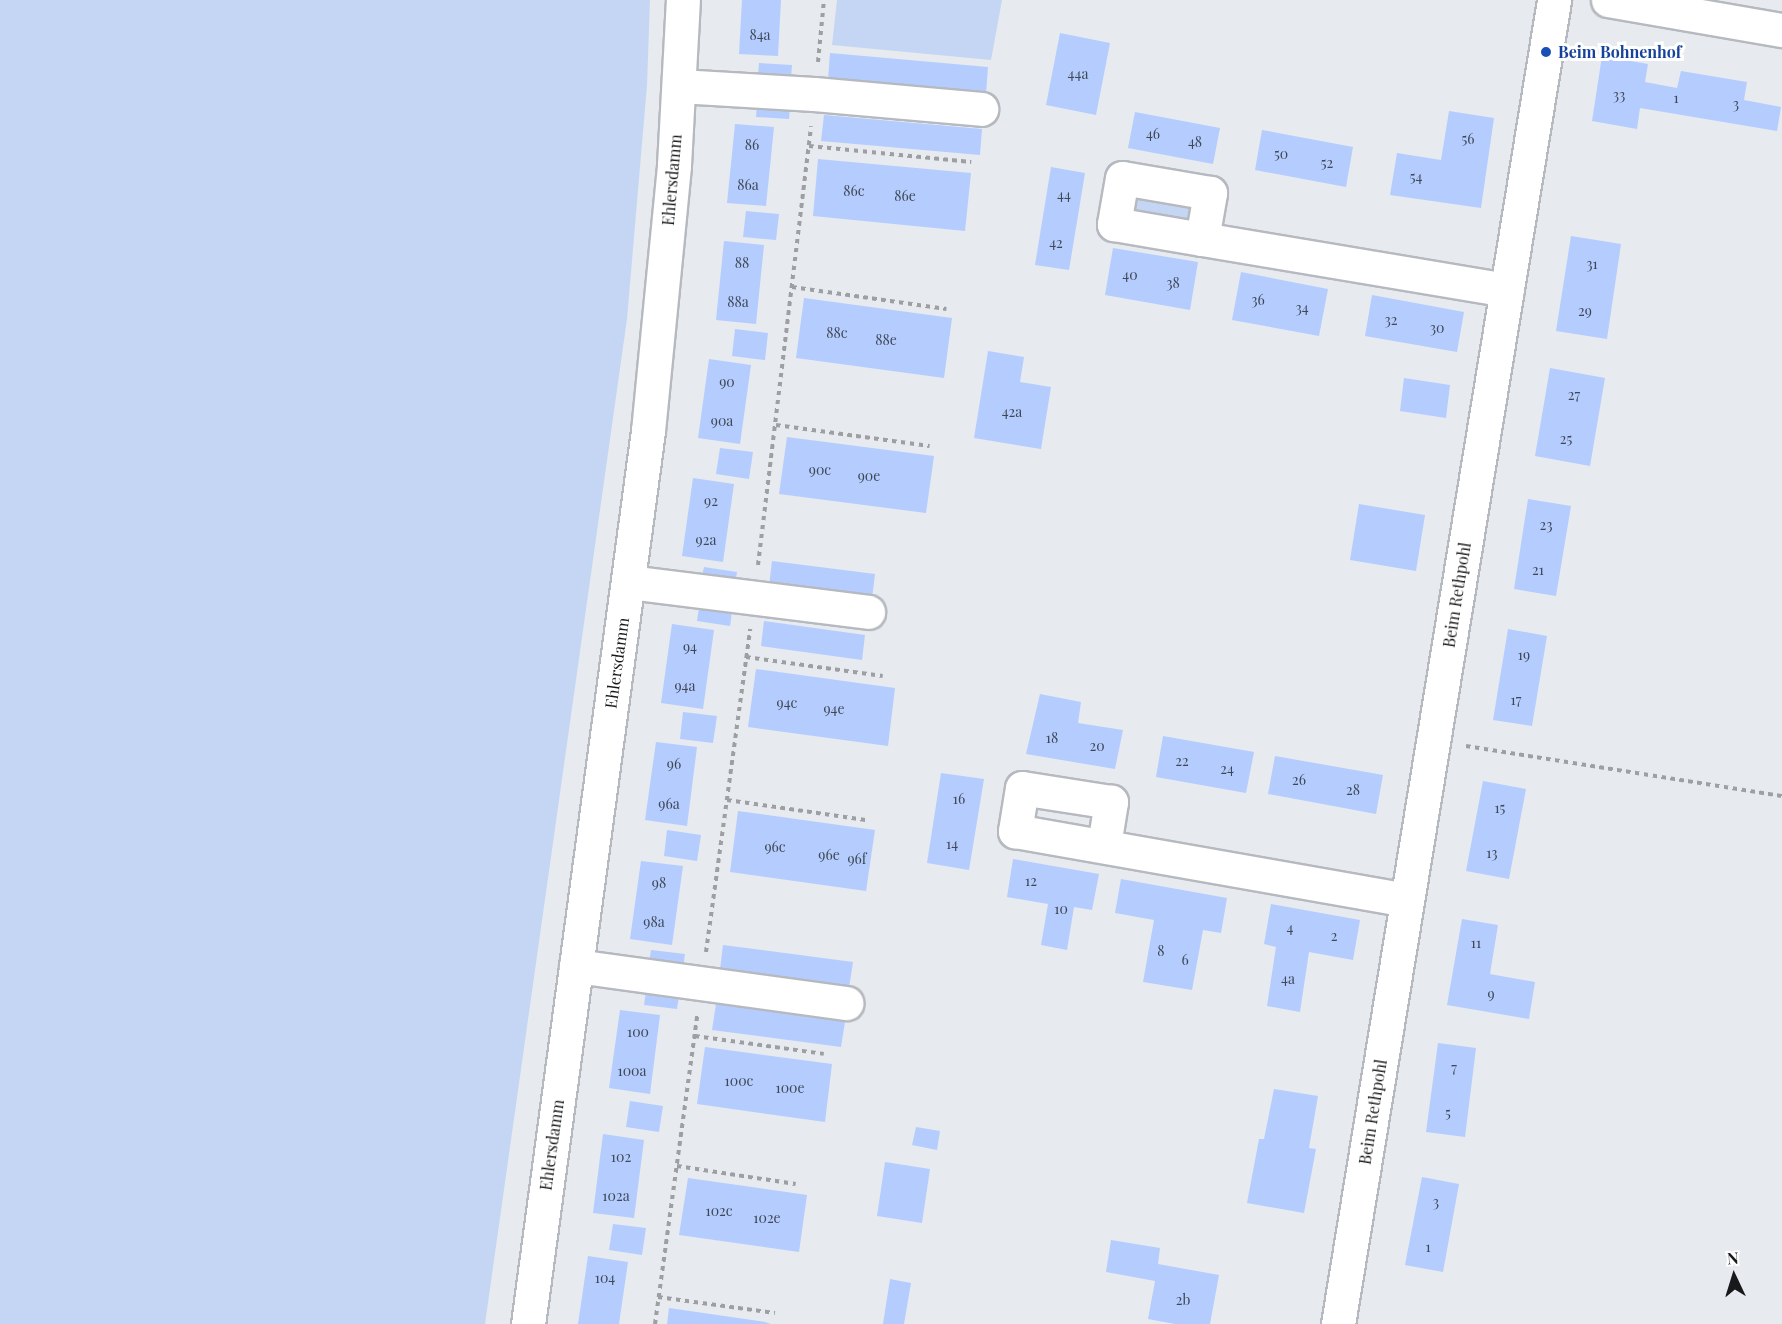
<!DOCTYPE html>
<style>
body{margin:0}
#map{position:relative;width:1782px;height:1324px;overflow:hidden;background:#e7eaef;font-family:"Playfair Display",serif}
div>[style]{position:absolute}
.green>*{inset:0;background:#c5d6f5}
.building>*{inset:0;background:#b4cdfe}
.path>*{height:4px;margin-top:-2px;transform-origin:0;background:repeating-linear-gradient(90deg,#9d9fa3 0 4.5px,transparent 0 9px)}
.roads{filter:drop-shadow(2px 0 #b6b9bf) drop-shadow(-2px 0 #b6b9bf) drop-shadow(0 2px #b6b9bf) drop-shadow(0 -2px #b6b9bf)}
.minor>*{height:33px;margin:-16.5px;padding:0 16.5px;transform-origin:16.5px;border-radius:16.5px;background:#fff}
.dots>*{width:16px;height:16px;translate:-50% -50%;box-sizing:border-box;border:3px solid #fff;border-radius:50%}
span{translate:-50% -50%;white-space:nowrap;text-align:center;line-height:1.15;-webkit-text-stroke:6px #fff;paint-order:stroke}
.number-label{font-size:14px;color:#3f4654}
.number-label span{-webkit-text-stroke-width:0}
.transit-label{font-size:16px;color:#164399;font-weight:700}
.left{translate:0 -50%;text-align:left}
.street-label{font-size:16px;color:#18191b}
.north{position:absolute;left:1704px;top:1246px;width:60px;height:60px;-webkit-text-stroke:4px #fff;paint-order:stroke;rotate:356deg;font-size:16px;font-weight:700;line-height:24px;text-align:center;color:#18191b}
.north::after{content:'';display:block;margin:auto;width:21px;height:27px;background:#18191b;clip-path:polygon(50% 0,100% 100%,50% 72%,0 100%)}
</style>
<div id="map">
<div class="green">
<div style="clip-path:polygon(0 0,650px 0,647px 85px,627px 319px,485px 1324px,0 1324px)"></div>
<div style="clip-path:polygon(837px 0,1002px 0,991px 60px,832px 45px)"></div>
<div style="clip-path:polygon(1135px 197px,1192px 205px,1191px 220px,1134px 213px)"></div>
</div>
<div class="building">
<div style="clip-path:polygon(742px 0,781px 0,778px 56px,739px 54px)"></div>
<div style="clip-path:polygon(1060px 33px,1110px 43px,1096px 115px,1046px 105px)"></div>
<div style="clip-path:polygon(830px 53px,988px 67px,986px 94px,828px 80px)"></div>
<div style="clip-path:polygon(1602px 56px,1648px 64px,1645px 82px,1677px 88px,1681px 71px,1747px 82px,1744px 100px,1781px 107px,1777px 131px,1640px 108px,1637px 129px,1592px 121px)"></div>
<div style="clip-path:polygon(759px 63px,792px 65px,791px 77px,758px 76px)"></div>
<div style="clip-path:polygon(757px 104px,790px 106px,789px 119px,756px 117px)"></div>
<div style="clip-path:polygon(1449px 111px,1494px 118px,1481px 208px,1390px 195px,1397px 153px,1441px 160px)"></div>
<div style="clip-path:polygon(1135px 112px,1220px 128px,1213px 164px,1128px 148px)"></div>
<div style="clip-path:polygon(824px 115px,982px 129px,980px 155px,821px 141px)"></div>
<div style="clip-path:polygon(735px 124px,774px 127px,766px 206px,727px 203px)"></div>
<div style="clip-path:polygon(1262px 130px,1353px 147px,1346px 187px,1255px 170px)"></div>
<div style="clip-path:polygon(818px 159px,971px 173px,965px 231px,813px 216px)"></div>
<div style="clip-path:polygon(1051px 167px,1085px 173px,1069px 270px,1035px 265px)"></div>
<div style="clip-path:polygon(746px 211px,779px 214px,776px 240px,743px 237px)"></div>
<div style="clip-path:polygon(1571px 236px,1621px 244px,1607px 339px,1556px 331px)"></div>
<div style="clip-path:polygon(724px 241px,764px 245px,756px 324px,716px 320px)"></div>
<div style="clip-path:polygon(1113px 248px,1198px 262px,1190px 310px,1105px 295px)"></div>
<div style="clip-path:polygon(1241px 272px,1328px 289px,1319px 336px,1232px 320px)"></div>
<div style="clip-path:polygon(1372px 295px,1464px 312px,1457px 352px,1365px 336px)"></div>
<div style="clip-path:polygon(804px 298px,952px 318px,944px 378px,796px 358px)"></div>
<div style="clip-path:polygon(735px 329px,768px 333px,765px 360px,732px 356px)"></div>
<div style="clip-path:polygon(988px 351px,1024px 357px,1020px 382px,1051px 387px,1041px 449px,974px 438px)"></div>
<div style="clip-path:polygon(709px 359px,751px 365px,740px 444px,698px 438px)"></div>
<div style="clip-path:polygon(1550px 368px,1605px 378px,1590px 466px,1535px 456px)"></div>
<div style="clip-path:polygon(1404px 378px,1450px 385px,1446px 418px,1400px 411px)"></div>
<div style="clip-path:polygon(787px 437px,934px 456px,926px 513px,779px 494px)"></div>
<div style="clip-path:polygon(720px 448px,753px 452px,749px 479px,716px 474px)"></div>
<div style="clip-path:polygon(693px 478px,734px 484px,723px 562px,682px 556px)"></div>
<div style="clip-path:polygon(1528px 499px,1571px 506px,1556px 596px,1514px 589px)"></div>
<div style="clip-path:polygon(1359px 504px,1425px 515px,1416px 571px,1350px 560px)"></div>
<div style="clip-path:polygon(772px 561px,875px 574px,872px 599px,769px 586px)"></div>
<div style="clip-path:polygon(704px 567px,737px 572px,735px 585px,701px 580px)"></div>
<div style="clip-path:polygon(699px 608px,732px 612px,730px 626px,697px 621px)"></div>
<div style="clip-path:polygon(764px 621px,865px 635px,862px 660px,761px 646px)"></div>
<div style="clip-path:polygon(672px 624px,714px 630px,703px 709px,661px 703px)"></div>
<div style="clip-path:polygon(1508px 629px,1547px 636px,1532px 726px,1493px 720px)"></div>
<div style="clip-path:polygon(756px 669px,895px 688px,888px 746px,748px 727px)"></div>
<div style="clip-path:polygon(1040px 694px,1081px 702px,1078px 723px,1123px 730px,1115px 769px,1026px 754px)"></div>
<div style="clip-path:polygon(683px 712px,717px 716px,713px 743px,680px 739px)"></div>
<div style="clip-path:polygon(1163px 736px,1254px 752px,1246px 793px,1156px 777px)"></div>
<div style="clip-path:polygon(656px 742px,697px 747px,687px 826px,645px 820px)"></div>
<div style="clip-path:polygon(1275px 756px,1383px 775px,1376px 814px,1268px 794px)"></div>
<div style="clip-path:polygon(941px 773px,984px 779px,969px 870px,927px 863px)"></div>
<div style="clip-path:polygon(1483px 781px,1526px 789px,1509px 879px,1466px 871px)"></div>
<div style="clip-path:polygon(738px 811px,875px 830px,866px 891px,730px 872px)"></div>
<div style="clip-path:polygon(667px 830px,701px 835px,697px 861px,664px 856px)"></div>
<div style="clip-path:polygon(1013px 859px,1099px 874px,1092px 910px,1074px 907px,1067px 950px,1041px 945px,1048px 904px,1007px 897px)"></div>
<div style="clip-path:polygon(641px 861px,683px 866px,672px 945px,630px 939px)"></div>
<div style="clip-path:polygon(1121px 879px,1227px 898px,1221px 933px,1203px 930px,1192px 990px,1143px 982px,1154px 920px,1115px 913px)"></div>
<div style="clip-path:polygon(1271px 904px,1360px 920px,1353px 960px,1309px 952px,1300px 1012px,1267px 1006px,1276px 947px,1264px 944px)"></div>
<div style="clip-path:polygon(1462px 919px,1498px 925px,1490px 974px,1535px 982px,1529px 1019px,1447px 1005px)"></div>
<div style="clip-path:polygon(723px 945px,853px 962px,849px 988px,720px 970px)"></div>
<div style="clip-path:polygon(651px 950px,685px 954px,683px 968px,649px 963px)"></div>
<div style="clip-path:polygon(646px 991px,679px 996px,677px 1009px,644px 1005px)"></div>
<div style="clip-path:polygon(716px 1004px,845px 1022px,841px 1047px,712px 1030px)"></div>
<div style="clip-path:polygon(620px 1010px,660px 1015px,650px 1094px,609px 1088px)"></div>
<div style="clip-path:polygon(1438px 1043px,1476px 1048px,1465px 1137px,1426px 1132px)"></div>
<div style="clip-path:polygon(705px 1047px,832px 1064px,825px 1122px,697px 1104px)"></div>
<div style="clip-path:polygon(1274px 1089px,1318px 1096px,1309px 1148px,1316px 1149px,1304px 1213px,1247px 1203px,1259px 1139px,1264px 1139px)"></div>
<div style="clip-path:polygon(630px 1101px,663px 1106px,659px 1132px,626px 1127px)"></div>
<div style="clip-path:polygon(916px 1127px,940px 1131px,937px 1150px,912px 1145px)"></div>
<div style="clip-path:polygon(603px 1134px,644px 1140px,634px 1218px,593px 1213px)"></div>
<div style="clip-path:polygon(885px 1162px,930px 1169px,922px 1223px,877px 1216px)"></div>
<div style="clip-path:polygon(1422px 1177px,1459px 1184px,1443px 1272px,1405px 1265px)"></div>
<div style="clip-path:polygon(688px 1178px,807px 1195px,799px 1252px,679px 1235px)"></div>
<div style="clip-path:polygon(613px 1224px,646px 1228px,642px 1255px,609px 1250px)"></div>
<div style="clip-path:polygon(1111px 1240px,1160px 1248px,1158px 1264px,1219px 1275px,1210px 1324px,1175px 1324px,1148px 1319px,1155px 1281px,1106px 1272px)"></div>
<div style="clip-path:polygon(588px 1256px,628px 1262px,619px 1324px,578px 1324px)"></div>
<div style="clip-path:polygon(890px 1279px,911px 1283px,904px 1324px,883px 1324px)"></div>
<div style="clip-path:polygon(669px 1308px,765px 1322px,771px 1324px,667px 1324px)"></div>
</div>
<div class="path">
<div style="left:818px;top:62px;width:62px;rotate:-84.5deg"></div>
<div style="left:809px;top:146px;width:163px;rotate:5.6deg"></div>
<div style="left:792px;top:287px;width:156px;rotate:8.1deg"></div>
<div style="left:776px;top:425px;width:155px;rotate:7.8deg"></div>
<div style="left:758px;top:565px;width:442px;rotate:-83.1deg"></div>
<div style="left:746px;top:657px;width:138px;rotate:7.9deg"></div>
<div style="left:1466px;top:746px;width:320px;rotate:9deg"></div>
<div style="left:727px;top:800px;width:140px;rotate:8.2deg"></div>
<div style="left:706px;top:952px;width:326px;rotate:-82.2deg"></div>
<div style="left:695px;top:1036px;width:130px;rotate:7.9deg"></div>
<div style="left:677px;top:1166px;width:120px;rotate:8.6deg"></div>
<div style="left:658px;top:1297px;width:118px;rotate:7.8deg"></div>
<div style="left:655px;top:1324px;width:311px;rotate:-82.2deg"></div>
</div>
<div class="roads">
<div class="minor">
<div style="left:1608px;top:0;width:177px;rotate:9.8deg"></div>
<div style="left:679px;top:86px;width:135px;rotate:3.4deg"></div>
<div style="left:814px;top:94px;width:168px;rotate:5.1deg"></div>
<div style="left:1202px;top:239px;width:47px;rotate:-80.1deg"></div>
<div style="left:1210px;top:193px;width:89px;rotate:-170.3deg"></div>
<div style="left:1122px;top:178px;width:47px;rotate:99.9deg"></div>
<div style="left:1114px;top:224px;width:89px;rotate:9.7deg"></div>
<div style="left:1202px;top:239px;width:309px;rotate:9.5deg"></div>
<div style="left:628px;top:582px;width:242px;rotate:7.1deg"></div>
<div style="left:1104px;top:845px;width:44px;rotate:-80.8deg"></div>
<div style="left:1111px;top:802px;width:90px;rotate:-171.1deg"></div>
<div style="left:1022px;top:788px;width:44px;rotate:99.2deg"></div>
<div style="left:1015px;top:831px;width:398px;rotate:10deg"></div>
<div style="left:576px;top:966px;width:273px;rotate:7.8deg"></div>
<div style="left:528px;top:1324px;width:901px;rotate:-82.35deg"></div>
<div style="left:648px;top:431px;width:267px;rotate:-84.4deg"></div>
<div style="left:674px;top:165px;width:165px;rotate:-86.9deg"></div>
<div style="left:1338px;top:1324px;width:1342px;rotate:-80.73deg"></div>
</div>
</div>
<div class="dots">
<div style="left:1546px;top:52px;background:#1a4fb4"></div>
</div>
<div class="number-label">
<span style="left:760px;top:35px">84a</span>
<span style="left:1078px;top:74px">44a</span>
<span style="left:1619px;top:95px">33</span>
<span style="left:1676px;top:98px">1</span>
<span style="left:1736px;top:104px">3</span>
<span style="left:1153px;top:134px">46</span>
<span style="left:1468px;top:139px">56</span>
<span style="left:1195px;top:142px">48</span>
<span style="left:752px;top:145px">86</span>
<span style="left:1281px;top:154px">50</span>
<span style="left:1327px;top:163px">52</span>
<span style="left:1416px;top:177px">54</span>
<span style="left:748px;top:185px">86a</span>
<span style="left:854px;top:191px">86c</span>
<span style="left:1064px;top:195px">44</span>
<span style="left:905px;top:196px">86e</span>
<span style="left:1056px;top:243px">42</span>
<span style="left:742px;top:263px">88</span>
<span style="left:1592px;top:264px">31</span>
<span style="left:1130px;top:275px">40</span>
<span style="left:1173px;top:283px">38</span>
<span style="left:1258px;top:300px">36</span>
<span style="left:738px;top:302px">88a</span>
<span style="left:1302px;top:308px">34</span>
<span style="left:1585px;top:311px">29</span>
<span style="left:1391px;top:320px">32</span>
<span style="left:1437px;top:328px">30</span>
<span style="left:837px;top:333px">88c</span>
<span style="left:886px;top:340px">88e</span>
<span style="left:727px;top:382px">90</span>
<span style="left:1574px;top:395px">27</span>
<span style="left:1012px;top:412px">42a</span>
<span style="left:722px;top:421px">90a</span>
<span style="left:1566px;top:439px">25</span>
<span style="left:820px;top:470px">90c</span>
<span style="left:869px;top:476px">90e</span>
<span style="left:711px;top:501px">92</span>
<span style="left:1546px;top:525px">23</span>
<span style="left:706px;top:540px">92a</span>
<span style="left:1538px;top:570px">21</span>
<span style="left:690px;top:647px">94</span>
<span style="left:1524px;top:655px">19</span>
<span style="left:685px;top:686px">94a</span>
<span style="left:1516px;top:700px">17</span>
<span style="left:787px;top:703px">94c</span>
<span style="left:834px;top:709px">94e</span>
<span style="left:1052px;top:738px">18</span>
<span style="left:1097px;top:746px">20</span>
<span style="left:1182px;top:761px">22</span>
<span style="left:674px;top:764px">96</span>
<span style="left:1227px;top:769px">24</span>
<span style="left:1299px;top:780px">26</span>
<span style="left:1353px;top:790px">28</span>
<span style="left:959px;top:799px">16</span>
<span style="left:669px;top:804px">96a</span>
<span style="left:1500px;top:808px">15</span>
<span style="left:952px;top:844px">14</span>
<span style="left:775px;top:847px">96c</span>
<span style="left:1492px;top:853px">13</span>
<span style="left:829px;top:855px">96e</span>
<span style="left:857px;top:859px">96f</span>
<span style="left:1031px;top:881px">12</span>
<span style="left:659px;top:883px">98</span>
<span style="left:1061px;top:909px">10</span>
<span style="left:654px;top:922px">98a</span>
<span style="left:1290px;top:928px">4</span>
<span style="left:1334px;top:936px">2</span>
<span style="left:1476px;top:943px">11</span>
<span style="left:1161px;top:951px">8</span>
<span style="left:1185px;top:960px">6</span>
<span style="left:1288px;top:979px">4a</span>
<span style="left:1491px;top:994px">9</span>
<span style="left:638px;top:1032px">100</span>
<span style="left:1454px;top:1068px">7</span>
<span style="left:632px;top:1071px">100a</span>
<span style="left:739px;top:1081px">100c</span>
<span style="left:790px;top:1088px">100e</span>
<span style="left:1448px;top:1113px">5</span>
<span style="left:621px;top:1157px">102</span>
<span style="left:616px;top:1196px">102a</span>
<span style="left:1436px;top:1202px">3</span>
<span style="left:719px;top:1211px">102c</span>
<span style="left:767px;top:1218px">102e</span>
<span style="left:1428px;top:1247px">1</span>
<span style="left:605px;top:1278px">104</span>
<span style="left:1183px;top:1300px">2b</span>
</div>
<div class="transit-label">
<span class="left" style="left:1558px;top:52px">Beim Bohnenhof</span>
</div>
<div class="street-label">
<span style="left:672px;top:180px;rotate:-85deg">Ehlersdamm</span>
<span style="left:1457px;top:595px;rotate:-81deg">Beim Rethpohl</span>
<span style="left:617px;top:663px;rotate:-82deg">Ehlersdamm</span>
<span style="left:1373px;top:1112px;rotate:-81deg">Beim Rethpohl</span>
<span style="left:552px;top:1145px;rotate:-82deg">Ehlersdamm</span>
</div>
<div class="north">N</div>
</div>
